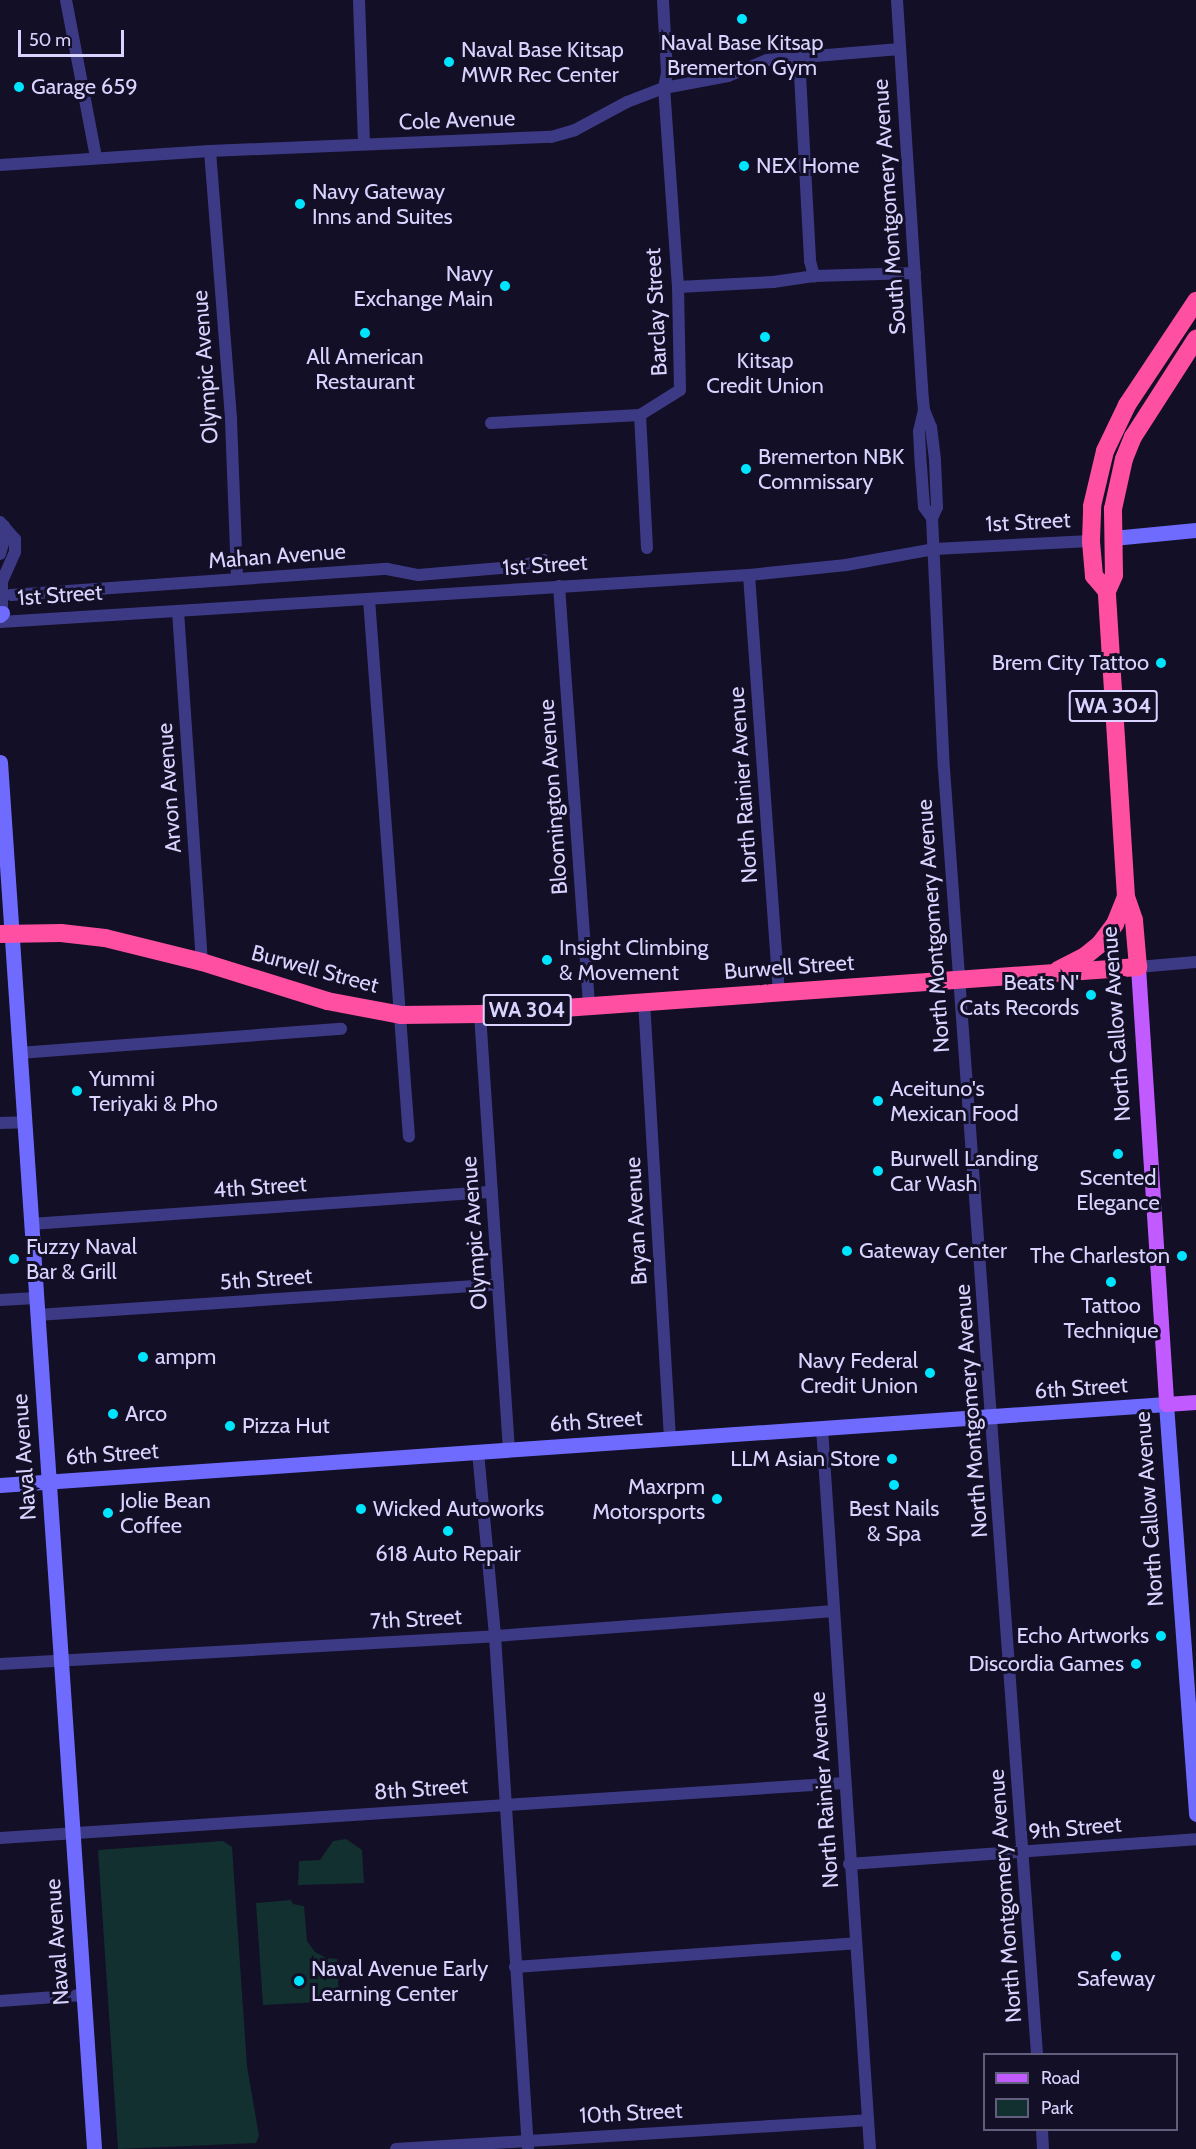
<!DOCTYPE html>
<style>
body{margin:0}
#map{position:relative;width:1196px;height:2149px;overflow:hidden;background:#130f26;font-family:Cabin,sans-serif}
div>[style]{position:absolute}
.green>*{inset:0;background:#12302f}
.street>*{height:12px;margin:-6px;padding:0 6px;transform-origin:6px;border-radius:6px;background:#3d3a85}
.secondary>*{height:15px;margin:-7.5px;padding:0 7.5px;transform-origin:7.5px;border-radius:7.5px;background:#6f6bff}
.primary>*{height:15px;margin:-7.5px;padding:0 7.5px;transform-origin:7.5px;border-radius:7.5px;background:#c25bff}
.highway>*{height:18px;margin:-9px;padding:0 9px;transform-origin:9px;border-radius:9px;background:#ff4fa3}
.dots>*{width:16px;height:16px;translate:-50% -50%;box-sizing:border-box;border:3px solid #130f26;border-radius:50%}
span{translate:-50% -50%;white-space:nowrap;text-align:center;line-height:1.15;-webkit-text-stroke:6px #130f26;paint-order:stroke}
.shield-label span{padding:2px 4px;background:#130f26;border:2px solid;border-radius:4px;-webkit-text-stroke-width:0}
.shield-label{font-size:21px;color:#d9d4ff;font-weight:700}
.poi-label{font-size:22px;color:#d9d4ff}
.left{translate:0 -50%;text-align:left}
.right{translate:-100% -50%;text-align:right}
.street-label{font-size:22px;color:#d9d4ff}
.legend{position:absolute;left:983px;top:2053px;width:195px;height:78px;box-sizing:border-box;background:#130f26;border:2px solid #625e7d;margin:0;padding:8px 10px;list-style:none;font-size:18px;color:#d9d4ff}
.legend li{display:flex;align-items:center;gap:12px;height:30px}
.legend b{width:30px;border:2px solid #625e7d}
.scale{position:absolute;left:18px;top:30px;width:106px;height:27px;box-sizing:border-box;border:3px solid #d9d4ff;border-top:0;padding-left:8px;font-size:18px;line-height:21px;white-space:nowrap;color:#d9d4ff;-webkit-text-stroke:4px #130f26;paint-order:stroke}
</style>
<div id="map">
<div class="green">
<div style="clip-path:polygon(346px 1839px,362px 1850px,364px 1883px,298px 1885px,299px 1861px,320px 1860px,333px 1841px)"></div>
<div style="clip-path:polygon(223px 1841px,232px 1847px,247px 2066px,259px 2136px,256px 2143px,118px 2149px,98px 1850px)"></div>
<div style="clip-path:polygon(291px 1900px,293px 1904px,304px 1906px,307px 1941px,315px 1952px,326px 1958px,337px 1959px,339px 2001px,263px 2005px,256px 1903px)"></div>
</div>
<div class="street">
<div style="left:66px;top:0;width:160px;rotate:79.2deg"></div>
<div style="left:359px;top:0;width:144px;rotate:88deg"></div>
<div style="left:897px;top:0;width:400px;rotate:86.3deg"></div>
<div style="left:923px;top:399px;width:11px;rotate:85deg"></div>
<div style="left:924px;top:410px;width:18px;rotate:68deg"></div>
<div style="left:931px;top:427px;width:34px;rotate:83deg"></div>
<div style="left:935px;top:461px;width:46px;rotate:87.5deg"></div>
<div style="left:937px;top:507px;width:12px;rotate:114deg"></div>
<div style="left:932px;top:518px;width:251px;rotate:87.3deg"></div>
<div style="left:944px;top:769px;width:1288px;rotate:85.86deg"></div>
<div style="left:799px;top:56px;width:205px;rotate:86.9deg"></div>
<div style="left:810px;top:261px;width:16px;rotate:75deg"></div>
<div style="left:210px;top:151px;width:270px;rotate:85.5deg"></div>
<div style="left:231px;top:420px;width:159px;rotate:87.8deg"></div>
<div style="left:0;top:165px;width:210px;rotate:-3.8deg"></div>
<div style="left:210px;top:151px;width:341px;rotate:-2.4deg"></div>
<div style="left:551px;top:137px;width:25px;rotate:-16deg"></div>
<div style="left:575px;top:130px;width:59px;rotate:-28.3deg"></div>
<div style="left:627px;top:102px;width:40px;rotate:-21deg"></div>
<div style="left:664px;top:88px;width:65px;rotate:-10.6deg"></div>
<div style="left:728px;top:76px;width:42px;rotate:-22.3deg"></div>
<div style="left:767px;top:60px;width:133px;rotate:-4.7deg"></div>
<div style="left:678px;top:287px;width:95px;rotate:-3deg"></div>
<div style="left:773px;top:282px;width:41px;rotate:-8.3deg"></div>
<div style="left:814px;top:276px;width:101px;rotate:-1.7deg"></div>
<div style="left:924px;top:410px;width:22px;rotate:103deg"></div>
<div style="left:919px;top:431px;width:35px;rotate:87deg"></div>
<div style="left:921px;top:466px;width:41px;rotate:85.8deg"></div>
<div style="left:924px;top:507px;width:14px;rotate:54deg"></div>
<div style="left:491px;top:423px;width:149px;rotate:-3.1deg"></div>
<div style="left:0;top:522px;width:23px;rotate:49deg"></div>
<div style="left:15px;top:539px;width:13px;rotate:90deg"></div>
<div style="left:15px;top:552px;width:32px;rotate:114deg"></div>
<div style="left:2px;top:581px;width:32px;rotate:90deg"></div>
<div style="left:647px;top:548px;width:133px;rotate:-93deg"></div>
<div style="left:640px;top:415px;width:47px;rotate:-32deg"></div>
<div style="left:680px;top:390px;width:103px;rotate:-91.1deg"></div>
<div style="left:678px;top:287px;width:199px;rotate:-94deg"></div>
<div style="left:664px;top:88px;width:16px;rotate:-79deg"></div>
<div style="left:667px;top:72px;width:72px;rotate:-93.2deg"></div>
<div style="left:0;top:554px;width:15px;rotate:-74deg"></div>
<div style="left:4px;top:540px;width:14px;rotate:-90deg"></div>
<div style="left:749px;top:575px;width:418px;rotate:85.9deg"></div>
<div style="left:559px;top:586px;width:420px;rotate:85.9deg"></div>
<div style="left:11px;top:595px;width:377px;rotate:-4deg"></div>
<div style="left:387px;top:569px;width:32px;rotate:11deg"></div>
<div style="left:418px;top:575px;width:96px;rotate:-4.8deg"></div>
<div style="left:514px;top:567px;width:31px;rotate:-13deg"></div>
<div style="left:369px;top:599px;width:539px;rotate:85.75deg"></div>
<div style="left:178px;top:611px;width:352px;rotate:86.1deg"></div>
<div style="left:0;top:622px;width:750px;rotate:-3.59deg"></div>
<div style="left:749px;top:575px;width:98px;rotate:-5.9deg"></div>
<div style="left:846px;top:565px;width:89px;rotate:-10.3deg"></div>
<div style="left:934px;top:549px;width:157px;rotate:-2.9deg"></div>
<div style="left:1138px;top:967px;width:58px;rotate:-4.9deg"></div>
<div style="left:644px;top:1001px;width:439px;rotate:86.6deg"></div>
<div style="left:480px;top:1014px;width:437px;rotate:86.2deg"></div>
<div style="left:19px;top:1053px;width:323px;rotate:-4.3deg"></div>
<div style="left:0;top:1123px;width:24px;rotate:-2deg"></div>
<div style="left:31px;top:1224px;width:462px;rotate:-4deg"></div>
<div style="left:0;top:1300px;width:36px;rotate:-3deg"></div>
<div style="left:37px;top:1315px;width:462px;rotate:-3.8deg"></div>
<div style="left:822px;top:1428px;width:723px;rotate:86.19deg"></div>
<div style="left:478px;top:1452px;width:185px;rotate:84.7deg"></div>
<div style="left:495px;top:1636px;width:514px;rotate:86.32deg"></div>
<div style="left:0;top:1664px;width:496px;rotate:-3.2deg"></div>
<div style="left:495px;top:1636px;width:340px;rotate:-4.2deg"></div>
<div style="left:0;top:1838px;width:846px;rotate:-3.73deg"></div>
<div style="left:849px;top:1864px;width:348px;rotate:-4.1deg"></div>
<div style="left:515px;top:1967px;width:342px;rotate:-4deg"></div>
<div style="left:0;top:2001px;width:83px;rotate:-4.1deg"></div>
<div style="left:1042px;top:2130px;width:19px;rotate:87deg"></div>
<div style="left:396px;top:2149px;width:473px;rotate:-3.5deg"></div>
</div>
<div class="secondary">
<div style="left:1113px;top:538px;width:83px;rotate:-5.5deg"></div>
<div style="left:0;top:615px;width:3px;rotate:-45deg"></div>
<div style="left:0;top:762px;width:1390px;rotate:86.12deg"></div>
<div style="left:0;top:1485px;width:1169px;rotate:-3.97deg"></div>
<div style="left:1166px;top:1404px;width:411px;rotate:85.8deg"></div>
</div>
<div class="primary">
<div style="left:1138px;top:967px;width:438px;rotate:86.3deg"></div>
<div style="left:1166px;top:1404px;width:30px;rotate:-4deg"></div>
</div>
<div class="highway">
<div style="left:1107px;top:591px;width:20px;rotate:-131deg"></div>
<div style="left:1094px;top:576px;width:35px;rotate:-95deg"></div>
<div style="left:1091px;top:541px;width:35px;rotate:-88deg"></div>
<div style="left:1092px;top:506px;width:57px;rotate:-76.7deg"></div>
<div style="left:1105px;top:451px;width:51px;rotate:-64.4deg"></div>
<div style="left:1127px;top:405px;width:125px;rotate:-56.4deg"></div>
<div style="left:0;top:934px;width:61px;rotate:-0.9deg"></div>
<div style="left:61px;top:933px;width:44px;rotate:6.5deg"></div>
<div style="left:105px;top:938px;width:100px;rotate:13.9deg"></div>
<div style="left:202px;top:962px;width:131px;rotate:17.3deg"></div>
<div style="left:327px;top:1001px;width:75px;rotate:10.7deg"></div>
<div style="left:401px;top:1015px;width:79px;rotate:-0.7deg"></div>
<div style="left:480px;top:1014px;width:660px;rotate:-4.09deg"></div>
<div style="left:1138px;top:967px;width:47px;rotate:-94.9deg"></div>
<div style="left:1134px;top:920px;width:24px;rotate:-109deg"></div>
<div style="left:1126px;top:897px;width:307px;rotate:-93.6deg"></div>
<div style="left:1107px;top:591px;width:17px;rotate:-66deg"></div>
<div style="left:1114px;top:575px;width:66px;rotate:-90.9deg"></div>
<div style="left:1113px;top:509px;width:51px;rotate:-77.6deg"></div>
<div style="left:1124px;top:459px;width:24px;rotate:-68deg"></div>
<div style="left:1133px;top:437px;width:117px;rotate:-57.3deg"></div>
<div style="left:1058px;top:970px;width:29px;rotate:-27deg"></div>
<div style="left:1084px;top:957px;width:21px;rotate:-39deg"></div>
<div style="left:1100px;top:944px;width:25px;rotate:-53deg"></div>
<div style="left:1115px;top:924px;width:29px;rotate:-68deg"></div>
</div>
<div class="dots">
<div style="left:742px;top:19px;background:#00e5ff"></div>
<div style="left:449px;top:62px;background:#00e5ff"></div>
<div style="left:19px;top:87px;background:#00e5ff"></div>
<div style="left:744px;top:166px;background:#00e5ff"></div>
<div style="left:300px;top:204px;background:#00e5ff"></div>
<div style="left:505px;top:286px;background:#00e5ff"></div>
<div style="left:365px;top:333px;background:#00e5ff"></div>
<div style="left:765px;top:337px;background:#00e5ff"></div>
<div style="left:746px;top:469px;background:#00e5ff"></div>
<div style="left:1161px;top:663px;background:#00e5ff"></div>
<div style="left:547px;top:960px;background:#00e5ff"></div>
<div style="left:1091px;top:995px;background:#00e5ff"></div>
<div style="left:77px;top:1091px;background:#00e5ff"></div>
<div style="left:878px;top:1101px;background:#00e5ff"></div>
<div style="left:1118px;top:1154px;background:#00e5ff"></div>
<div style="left:878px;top:1171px;background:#00e5ff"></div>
<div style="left:847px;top:1251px;background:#00e5ff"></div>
<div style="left:1182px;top:1256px;background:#00e5ff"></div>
<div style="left:14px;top:1259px;background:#00e5ff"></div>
<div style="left:1111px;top:1282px;background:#00e5ff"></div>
<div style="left:143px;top:1357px;background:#00e5ff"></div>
<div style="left:930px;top:1373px;background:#00e5ff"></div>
<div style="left:113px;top:1414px;background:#00e5ff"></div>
<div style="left:230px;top:1426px;background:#00e5ff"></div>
<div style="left:892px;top:1459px;background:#00e5ff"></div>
<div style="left:894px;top:1485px;background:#00e5ff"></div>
<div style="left:717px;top:1499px;background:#00e5ff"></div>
<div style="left:361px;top:1509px;background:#00e5ff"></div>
<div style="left:108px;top:1513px;background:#00e5ff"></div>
<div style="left:448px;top:1531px;background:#00e5ff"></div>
<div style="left:1161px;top:1636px;background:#00e5ff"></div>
<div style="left:1136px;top:1664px;background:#00e5ff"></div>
<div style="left:1116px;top:1956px;background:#00e5ff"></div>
<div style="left:299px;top:1981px;background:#00e5ff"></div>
</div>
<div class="shield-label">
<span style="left:1113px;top:706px">WA 304</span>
<span style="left:527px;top:1010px">WA 304</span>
</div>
<div class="poi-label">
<span style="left:742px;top:55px">Naval Base Kitsap<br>Bremerton Gym</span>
<span class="left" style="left:461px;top:62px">Naval Base Kitsap<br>MWR Rec Center</span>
<span class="left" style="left:31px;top:87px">Garage 659</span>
<span class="left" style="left:756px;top:166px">NEX Home</span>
<span class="left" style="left:312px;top:204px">Navy Gateway<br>Inns and Suites</span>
<span class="right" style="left:493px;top:286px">Navy<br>Exchange Main</span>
<span style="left:365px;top:369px">All American<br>Restaurant</span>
<span style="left:765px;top:373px">Kitsap<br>Credit Union</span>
<span class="left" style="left:758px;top:469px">Bremerton NBK<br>Commissary</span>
<span class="right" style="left:1149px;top:663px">Brem City Tattoo</span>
<span class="left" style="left:559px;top:960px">Insight Climbing<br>&amp; Movement</span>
<span class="right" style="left:1079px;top:995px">Beats N'<br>Cats Records</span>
<span class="left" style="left:89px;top:1091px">Yummi<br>Teriyaki &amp; Pho</span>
<span class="left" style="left:890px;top:1101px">Aceituno's<br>Mexican Food</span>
<span class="left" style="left:890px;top:1171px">Burwell Landing<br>Car Wash</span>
<span style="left:1118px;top:1190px">Scented<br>Elegance</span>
<span class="left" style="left:26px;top:1259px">Fuzzy Naval<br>Bar &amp; Grill</span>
<span class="left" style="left:859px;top:1251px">Gateway Center</span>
<span class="right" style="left:1170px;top:1256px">The Charleston</span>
<span style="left:1111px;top:1318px">Tattoo<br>Technique</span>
<span class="left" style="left:155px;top:1357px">ampm</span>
<span class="right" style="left:918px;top:1373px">Navy Federal<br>Credit Union</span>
<span class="left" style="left:125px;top:1414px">Arco</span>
<span class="left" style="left:242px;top:1426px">Pizza Hut</span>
<span class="right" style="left:880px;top:1459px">LLM Asian Store</span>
<span class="right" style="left:705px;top:1499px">Maxrpm<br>Motorsports</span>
<span class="left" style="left:120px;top:1513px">Jolie Bean<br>Coffee</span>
<span style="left:894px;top:1521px">Best Nails<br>&amp; Spa</span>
<span class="left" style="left:373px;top:1509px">Wicked Autoworks</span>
<span style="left:448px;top:1554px">618 Auto Repair</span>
<span class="right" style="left:1149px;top:1636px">Echo Artworks</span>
<span class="right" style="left:1124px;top:1664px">Discordia Games</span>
<span class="left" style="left:311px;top:1981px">Naval Avenue Early<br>Learning Center</span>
<span style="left:1116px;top:1979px">Safeway</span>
</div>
<div class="street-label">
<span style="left:457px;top:120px;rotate:-2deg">Cole Avenue</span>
<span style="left:889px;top:207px;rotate:-94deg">South Montgomery Avenue</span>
<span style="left:656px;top:312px;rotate:-93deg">Barclay Street</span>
<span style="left:205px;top:367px;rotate:-94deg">Olympic Avenue</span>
<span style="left:1028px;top:522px;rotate:-3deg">1st Street</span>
<span style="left:277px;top:556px;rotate:-4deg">Mahan Avenue</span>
<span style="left:545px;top:565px;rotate:-4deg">1st Street</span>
<span style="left:60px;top:595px;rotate:-4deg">1st Street</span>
<span style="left:743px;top:785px;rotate:-94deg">North Rainier Avenue</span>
<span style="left:169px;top:788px;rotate:-94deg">Arvon Avenue</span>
<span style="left:553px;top:797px;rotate:-94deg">Bloomington Avenue</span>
<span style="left:933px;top:926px;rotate:-94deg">North Montgomery Avenue</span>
<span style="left:789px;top:967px;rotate:-4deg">Burwell Street</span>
<span style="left:315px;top:969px;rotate:15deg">Burwell Street</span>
<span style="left:1116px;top:1024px;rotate:-94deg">North Callow Avenue</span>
<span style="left:260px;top:1187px;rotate:-4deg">4th Street</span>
<span style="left:636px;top:1221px;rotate:-93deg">Bryan Avenue</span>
<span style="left:474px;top:1233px;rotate:-94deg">Olympic Avenue</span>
<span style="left:266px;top:1279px;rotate:-4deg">5th Street</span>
<span style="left:1081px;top:1388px;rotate:-4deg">6th Street</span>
<span style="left:971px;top:1411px;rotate:-94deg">North Montgomery Avenue</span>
<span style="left:596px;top:1421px;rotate:-4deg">6th Street</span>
<span style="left:112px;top:1454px;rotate:-4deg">6th Street</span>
<span style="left:24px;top:1457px;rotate:-94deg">Naval Avenue</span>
<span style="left:1149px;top:1509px;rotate:-94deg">North Callow Avenue</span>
<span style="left:416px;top:1619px;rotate:-3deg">7th Street</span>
<span style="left:421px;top:1789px;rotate:-4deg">8th Street</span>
<span style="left:824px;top:1790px;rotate:-94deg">North Rainier Avenue</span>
<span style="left:1075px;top:1828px;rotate:-5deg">9th Street</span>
<span style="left:1005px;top:1896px;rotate:-94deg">North Montgomery Avenue</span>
<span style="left:57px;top:1942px;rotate:-94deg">Naval Avenue</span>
<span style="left:631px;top:2113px;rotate:-3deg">10th Street</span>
</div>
<ul class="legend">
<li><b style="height:8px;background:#c25bff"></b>Road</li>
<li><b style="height:16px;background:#12302f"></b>Park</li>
</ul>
<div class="scale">50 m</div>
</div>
